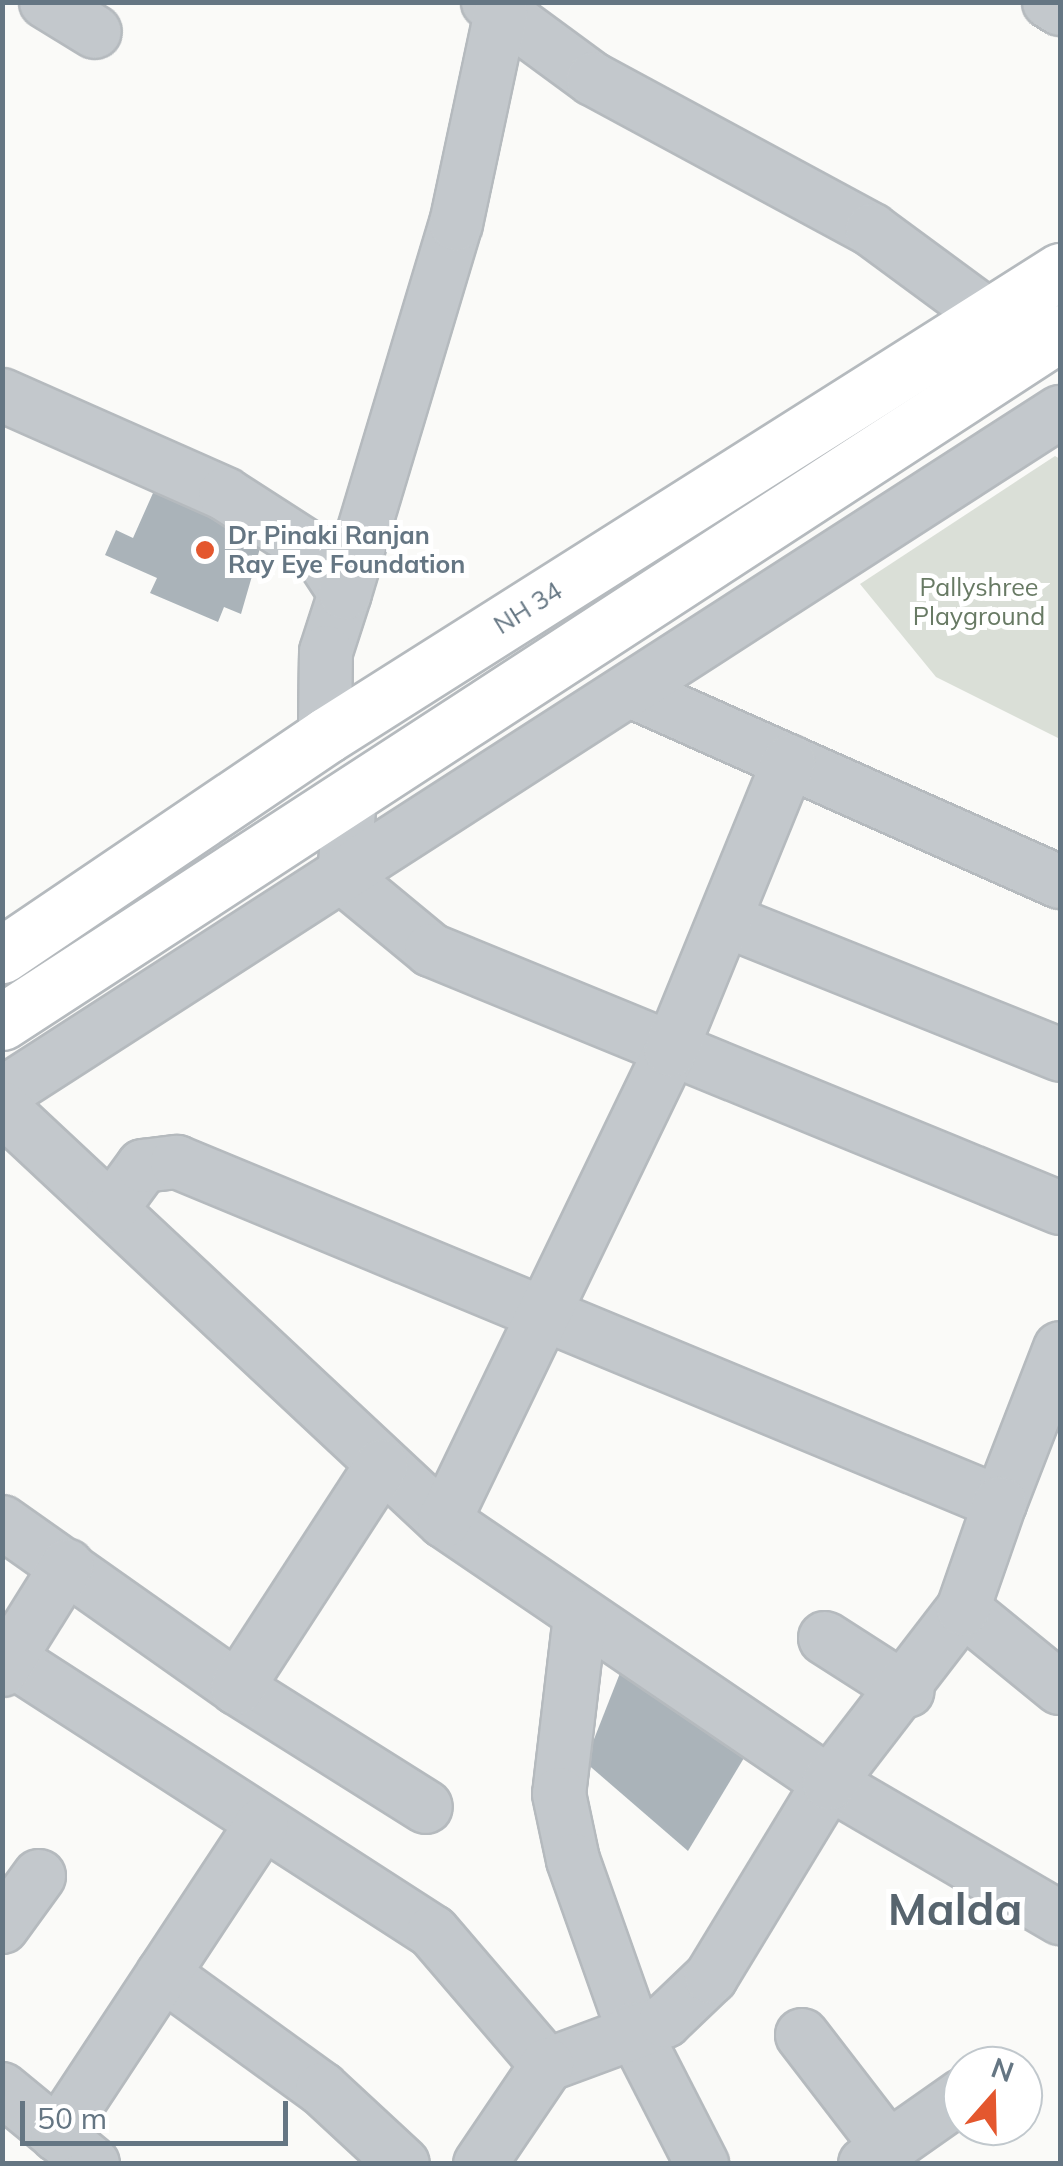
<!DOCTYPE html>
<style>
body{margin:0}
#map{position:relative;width:1063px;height:2166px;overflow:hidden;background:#fafaf8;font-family:Mulish,sans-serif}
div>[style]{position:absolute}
.green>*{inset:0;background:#dadfd7}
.building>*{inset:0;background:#aab3b9}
.roads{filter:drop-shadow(2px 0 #b5babe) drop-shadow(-2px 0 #b5babe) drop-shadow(0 2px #b5babe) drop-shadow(0 -2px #b5babe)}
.minor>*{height:52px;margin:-26px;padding:0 26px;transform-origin:26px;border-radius:26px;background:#c3c8cc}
.major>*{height:55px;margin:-27.5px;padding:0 27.5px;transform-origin:27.5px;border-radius:27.5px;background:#fff}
.dots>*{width:28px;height:28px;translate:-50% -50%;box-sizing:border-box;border:5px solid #fff;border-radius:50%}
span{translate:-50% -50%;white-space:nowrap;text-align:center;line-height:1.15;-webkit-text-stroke:10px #fff;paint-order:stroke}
.poi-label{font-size:25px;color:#657683;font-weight:700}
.left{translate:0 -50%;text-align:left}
.park-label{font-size:25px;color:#687a64}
.street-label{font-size:25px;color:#657683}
.town-label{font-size:45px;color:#57646e;font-weight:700}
.frame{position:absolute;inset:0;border:5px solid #657683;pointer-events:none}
.north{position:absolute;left:943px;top:2046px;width:100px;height:100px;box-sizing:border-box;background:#fff;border:2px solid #c1c8cd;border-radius:50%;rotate:20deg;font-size:28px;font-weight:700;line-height:40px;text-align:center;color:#657683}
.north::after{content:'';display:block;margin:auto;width:35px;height:45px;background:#e4572e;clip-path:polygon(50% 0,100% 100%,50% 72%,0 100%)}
.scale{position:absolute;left:20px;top:2101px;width:268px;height:45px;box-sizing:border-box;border:5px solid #657683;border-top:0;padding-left:12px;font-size:30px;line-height:35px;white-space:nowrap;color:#657683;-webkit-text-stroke:8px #fff;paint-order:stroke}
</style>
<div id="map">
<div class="green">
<div style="clip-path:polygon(1055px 456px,1060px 459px,1060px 739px,936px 677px,860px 584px)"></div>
</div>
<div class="building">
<div style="clip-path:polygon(157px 484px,265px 531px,241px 614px,224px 607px,218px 622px,150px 593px,157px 578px,105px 555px,116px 530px,133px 538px)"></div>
<div style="clip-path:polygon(622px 1668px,750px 1748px,688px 1851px,585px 1762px)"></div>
</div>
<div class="roads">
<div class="minor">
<div style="left:46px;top:2px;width:57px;rotate:31.5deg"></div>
<div style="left:488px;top:2px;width:130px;rotate:36.3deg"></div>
<div style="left:593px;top:79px;width:317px;rotate:28.4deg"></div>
<div style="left:872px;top:230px;width:128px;rotate:36.4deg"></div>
<div style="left:1049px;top:2px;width:13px;rotate:32deg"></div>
<div style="left:2px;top:395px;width:244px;rotate:23.9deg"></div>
<div style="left:225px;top:494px;width:113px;rotate:32.7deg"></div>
<div style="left:320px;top:555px;width:45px;rotate:56.7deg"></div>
<div style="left:345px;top:593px;width:62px;rotate:107.9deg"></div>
<div style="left:326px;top:652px;width:70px;rotate:90.8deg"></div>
<div style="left:345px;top:593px;width:385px;rotate:-73.3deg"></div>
<div style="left:456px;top:224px;width:217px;rotate:-78deg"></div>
<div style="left:633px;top:692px;width:467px;rotate:24deg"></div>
<div style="left:350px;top:796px;width:82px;rotate:94.2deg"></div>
<div style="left:344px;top:878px;width:113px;rotate:39.6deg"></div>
<div style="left:431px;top:950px;width:680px;rotate:22.3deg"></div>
<div style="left:725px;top:920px;width:361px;rotate:21.9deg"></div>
<div style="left:2px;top:1094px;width:1259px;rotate:-32.81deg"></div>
<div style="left:2px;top:1108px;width:605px;rotate:43.06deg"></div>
<div style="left:444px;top:1521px;width:466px;rotate:34.2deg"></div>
<div style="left:829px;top:1783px;width:268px;rotate:30.3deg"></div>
<div style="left:113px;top:1207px;width:51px;rotate:-53.8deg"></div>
<div style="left:143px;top:1166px;width:34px;rotate:-7deg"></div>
<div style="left:177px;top:1162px;width:891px;rotate:22.51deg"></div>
<div style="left:1000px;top:1503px;width:166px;rotate:-68.8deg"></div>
<div style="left:444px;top:1521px;width:523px;rotate:-64.27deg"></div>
<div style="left:671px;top:1050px;width:312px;rotate:-67.8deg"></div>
<div style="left:2px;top:1522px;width:288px;rotate:35.2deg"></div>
<div style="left:237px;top:1688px;width:223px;rotate:32.2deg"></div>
<div style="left:963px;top:1609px;width:125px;rotate:39.2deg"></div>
<div style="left:580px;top:1616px;width:179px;rotate:96.7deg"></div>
<div style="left:559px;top:1794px;width:67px;rotate:78deg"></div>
<div style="left:573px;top:1860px;width:179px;rotate:70.5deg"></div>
<div style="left:633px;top:2029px;width:152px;rotate:62.9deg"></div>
<div style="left:825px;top:1638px;width:98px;rotate:32.6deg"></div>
<div style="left:10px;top:1659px;width:503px;rotate:32.84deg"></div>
<div style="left:433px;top:1932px;width:175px;rotate:49.4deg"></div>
<div style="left:547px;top:2065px;width:126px;rotate:-20.4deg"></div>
<div style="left:665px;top:2021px;width:64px;rotate:-43.7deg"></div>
<div style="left:711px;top:1977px;width:227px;rotate:-58.7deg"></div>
<div style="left:829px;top:1783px;width:220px;rotate:-52.4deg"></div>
<div style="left:963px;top:1609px;width:112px;rotate:-70.8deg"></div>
<div style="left:2px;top:1670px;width:123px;rotate:-58deg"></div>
<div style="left:237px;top:1688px;width:265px;rotate:-57deg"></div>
<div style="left:2px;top:1927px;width:63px;rotate:-54deg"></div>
<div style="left:163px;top:1974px;width:196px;rotate:35.9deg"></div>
<div style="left:322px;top:2089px;width:110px;rotate:42.8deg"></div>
<div style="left:802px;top:2035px;width:143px;rotate:52.4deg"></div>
<div style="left:2px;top:2089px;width:118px;rotate:39.5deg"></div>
<div style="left:57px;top:2135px;width:372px;rotate:-56.6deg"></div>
<div style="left:480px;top:2164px;width:120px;rotate:-55.9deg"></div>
<div style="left:865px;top:2164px;width:120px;rotate:-35.1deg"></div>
</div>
<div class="major">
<div style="left:2px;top:955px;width:392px;rotate:-34.1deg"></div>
<div style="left:327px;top:735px;width:868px;rotate:-32.33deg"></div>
<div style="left:2px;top:1022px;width:1263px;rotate:-33.07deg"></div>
</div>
</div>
<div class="dots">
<div style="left:205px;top:550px;background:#e4572e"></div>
</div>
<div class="poi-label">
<span class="left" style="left:228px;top:550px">Dr Pinaki Ranjan<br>Ray Eye Foundation</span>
</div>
<div class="park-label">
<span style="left:979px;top:602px">Pallyshree<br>Playground</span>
</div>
<div class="street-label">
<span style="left:528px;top:608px;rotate:-32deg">NH 34</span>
</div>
<div class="town-label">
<span style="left:955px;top:1909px">Malda</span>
</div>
<div class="frame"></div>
<div class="north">N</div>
<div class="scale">50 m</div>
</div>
